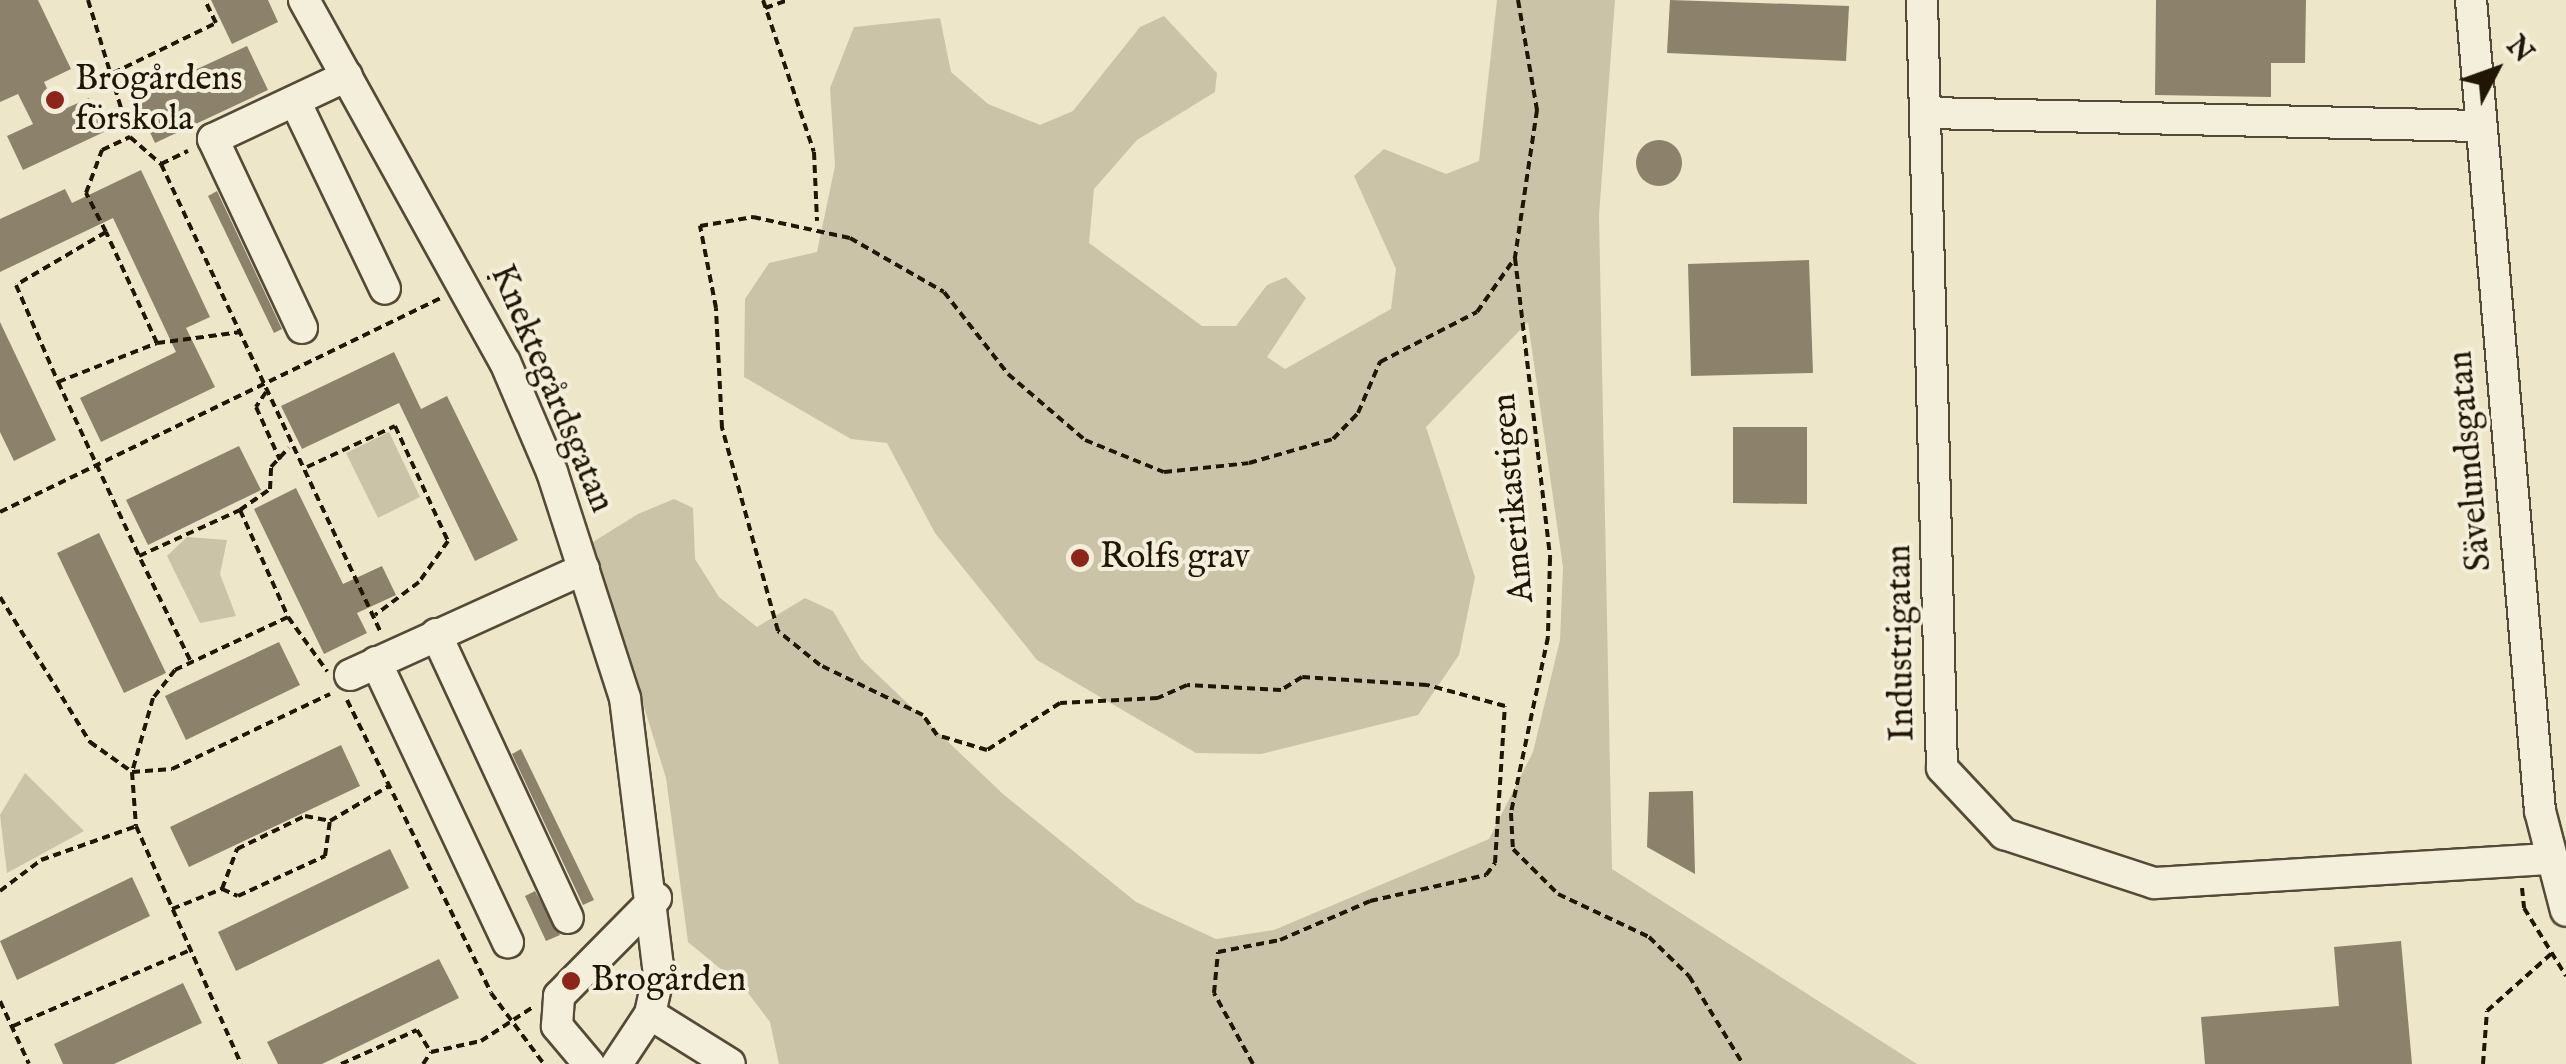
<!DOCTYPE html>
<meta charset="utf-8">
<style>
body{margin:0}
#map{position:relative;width:2566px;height:1064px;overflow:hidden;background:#eee6c8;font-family:"IM FELL English",serif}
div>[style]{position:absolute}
.green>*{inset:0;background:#cbc3a7}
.building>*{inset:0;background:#8c826b}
.round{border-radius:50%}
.path>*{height:4px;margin-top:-2px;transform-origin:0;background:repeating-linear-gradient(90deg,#211606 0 8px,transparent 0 13px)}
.roads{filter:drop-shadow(2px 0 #544a36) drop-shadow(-2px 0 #544a36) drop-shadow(0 2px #544a36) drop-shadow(0 -2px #544a36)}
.minor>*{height:30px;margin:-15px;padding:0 15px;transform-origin:15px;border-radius:15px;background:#f4efdb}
.dots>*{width:28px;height:28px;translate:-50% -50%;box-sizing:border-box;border:5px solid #f4efdb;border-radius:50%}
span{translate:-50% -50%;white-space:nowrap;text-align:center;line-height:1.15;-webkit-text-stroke:8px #f4efdb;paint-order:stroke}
.poi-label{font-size:35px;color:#211606}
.left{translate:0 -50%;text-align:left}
.street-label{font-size:35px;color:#211606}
.north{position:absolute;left:2446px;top:20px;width:100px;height:100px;-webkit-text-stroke:8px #f4efdb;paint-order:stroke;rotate:49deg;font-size:28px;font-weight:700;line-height:40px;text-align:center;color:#211606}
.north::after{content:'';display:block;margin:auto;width:35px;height:45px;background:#211606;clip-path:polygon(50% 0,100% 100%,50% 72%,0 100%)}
</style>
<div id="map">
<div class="green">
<div style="clip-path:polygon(1497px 0,1615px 0,1599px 215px,1612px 869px,1917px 1064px,779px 1064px,770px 1022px,745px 989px,688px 942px,666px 778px,593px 542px,638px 514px,674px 499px,693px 508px,695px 559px,719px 597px,757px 627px,805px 598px,833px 611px,861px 659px,1003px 794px,1136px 902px,1216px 939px,1274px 930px,1489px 839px,1533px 752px,1560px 640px,1563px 567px,1528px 322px,1426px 427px,1475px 577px,1459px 655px,1418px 715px,1261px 754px,1196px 753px,1037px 660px,935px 533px,887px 443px,851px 439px,744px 377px,745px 299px,769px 263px,817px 252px,835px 166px,830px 88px,854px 27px,940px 18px,951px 72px,988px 104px,1040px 125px,1073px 111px,1140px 27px,1164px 16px,1217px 73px,1215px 92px,1137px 140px,1094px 189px,1089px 243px,1202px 326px,1236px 326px,1267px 285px,1286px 277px,1306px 298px,1267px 357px,1285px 369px,1391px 309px,1396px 269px,1354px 176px,1384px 149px,1446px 174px,1479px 161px)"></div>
<div style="clip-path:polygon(389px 432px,420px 497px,378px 518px,346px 453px)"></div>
<div style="clip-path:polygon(187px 537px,227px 540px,220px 574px,236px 616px,200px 623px,167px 556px)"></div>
<div style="clip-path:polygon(25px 773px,84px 831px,7px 873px,0 815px)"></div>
</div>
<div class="building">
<div style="clip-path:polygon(0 0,38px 0,71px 69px,44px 82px,58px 112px,89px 98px,104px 132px,23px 170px,7px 136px,33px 124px,18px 94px,0 102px)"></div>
<div style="clip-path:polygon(211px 0,268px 0,278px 22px,232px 44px)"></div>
<div style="clip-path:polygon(1670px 0,1849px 6px,1846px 61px,1667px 53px)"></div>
<div style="clip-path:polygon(2156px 0,2306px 0,2305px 63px,2271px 63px,2271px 97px,2155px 95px)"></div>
<div style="clip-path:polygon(247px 46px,268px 90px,155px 143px,134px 98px)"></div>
<div class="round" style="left:1636px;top:140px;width:46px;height:46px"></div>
<div style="clip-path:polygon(141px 170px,210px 317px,186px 328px,215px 387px,101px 442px,80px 398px,176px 352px,113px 218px,0 272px,0 219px,65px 189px,72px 203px)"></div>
<div style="clip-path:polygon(217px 191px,282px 329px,274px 333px,208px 196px)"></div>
<div style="clip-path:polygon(1809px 260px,1813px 373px,1691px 376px,1688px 264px)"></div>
<div style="clip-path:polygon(0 322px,56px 440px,14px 461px,0 432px)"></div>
<div style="clip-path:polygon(394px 352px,421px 409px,447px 396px,518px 540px,475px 561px,399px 403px,302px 449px,281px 406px)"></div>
<div style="clip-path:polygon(1733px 427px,1807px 427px,1807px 504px,1733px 503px)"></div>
<div style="clip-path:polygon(239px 446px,261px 490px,148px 545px,126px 500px)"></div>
<div style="clip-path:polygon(296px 488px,343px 584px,382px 566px,396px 595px,357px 613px,367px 633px,324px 654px,254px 509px)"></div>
<div style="clip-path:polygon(99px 533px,166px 673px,124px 693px,57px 553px)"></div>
<div style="clip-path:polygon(279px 642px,300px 685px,186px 740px,165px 696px)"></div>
<div style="clip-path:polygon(341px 745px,360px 786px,189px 867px,170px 827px)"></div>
<div style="clip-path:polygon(521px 749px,594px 900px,583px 905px,512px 754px)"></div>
<div style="clip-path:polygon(1693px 791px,1695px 874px,1647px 847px,1649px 792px)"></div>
<div style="clip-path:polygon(390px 849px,409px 888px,236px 971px,218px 932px)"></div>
<div style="clip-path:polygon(132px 877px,150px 916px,17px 980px,0 941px)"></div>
<div style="clip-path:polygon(535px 891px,560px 935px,546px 941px,525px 896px)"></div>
<div style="clip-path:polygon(2401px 941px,2412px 1064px,2205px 1064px,2201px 1017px,2339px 1006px,2334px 947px)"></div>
<div style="clip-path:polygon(439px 959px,459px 998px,322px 1064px,278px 1064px,267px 1042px)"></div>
<div style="clip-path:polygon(183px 983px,202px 1023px,114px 1064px,63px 1064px,54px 1044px)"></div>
</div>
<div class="path">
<div style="left:88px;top:0;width:143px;rotate:73deg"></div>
<div style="left:130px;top:137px;width:41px;rotate:41.1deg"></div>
<div style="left:161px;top:164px;width:518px;rotate:64.87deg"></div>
<div style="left:763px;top:0;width:160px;rotate:71.5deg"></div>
<div style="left:814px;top:152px;width:69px;rotate:87.5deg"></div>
<div style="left:1518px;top:0;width:112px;rotate:80.2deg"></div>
<div style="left:1537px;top:110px;width:150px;rotate:98.5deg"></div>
<div style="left:1515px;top:258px;width:302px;rotate:83.3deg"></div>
<div style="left:1550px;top:558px;width:79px;rotate:91.5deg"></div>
<div style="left:1548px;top:637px;width:180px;rotate:101.9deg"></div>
<div style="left:1511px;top:813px;width:36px;rotate:87deg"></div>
<div style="left:1513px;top:849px;width:64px;rotate:45deg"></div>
<div style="left:1558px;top:894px;width:101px;rotate:25.3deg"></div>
<div style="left:1649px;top:937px;width:56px;rotate:44.3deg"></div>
<div style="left:1689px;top:976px;width:103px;rotate:58.5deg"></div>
<div style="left:765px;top:8px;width:24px;rotate:-19deg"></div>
<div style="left:113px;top:73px;width:114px;rotate:-25.9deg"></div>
<div style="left:216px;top:23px;width:25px;rotate:-116deg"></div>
<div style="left:161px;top:164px;width:30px;rotate:-26deg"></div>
<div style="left:106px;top:232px;width:104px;rotate:149.5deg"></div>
<div style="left:16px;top:285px;width:106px;rotate:66.6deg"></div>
<div style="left:58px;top:382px;width:106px;rotate:-21.5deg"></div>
<div style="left:157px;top:343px;width:122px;rotate:-114.7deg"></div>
<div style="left:106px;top:232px;width:44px;rotate:-117.1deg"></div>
<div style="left:86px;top:193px;width:46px;rotate:-69.6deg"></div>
<div style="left:102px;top:150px;width:31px;rotate:-25deg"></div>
<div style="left:487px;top:278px;width:28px;rotate:-13deg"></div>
<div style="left:157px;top:343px;width:85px;rotate:-7.5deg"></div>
<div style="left:58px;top:382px;width:192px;rotate:65deg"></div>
<div style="left:266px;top:392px;width:18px;rotate:124deg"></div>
<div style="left:256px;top:407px;width:58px;rotate:65.6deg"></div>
<div style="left:307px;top:467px;width:97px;rotate:-25deg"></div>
<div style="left:395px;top:426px;width:127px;rotate:65.3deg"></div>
<div style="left:448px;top:541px;width:50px;rotate:125.3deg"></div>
<div style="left:419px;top:582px;width:55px;rotate:143.1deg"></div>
<div style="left:240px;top:510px;width:37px;rotate:-35deg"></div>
<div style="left:270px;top:489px;width:22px;rotate:-87deg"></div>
<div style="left:271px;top:467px;width:26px;rotate:-47deg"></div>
<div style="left:0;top:512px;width:490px;rotate:-25.9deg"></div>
<div style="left:0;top:597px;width:171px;rotate:58.2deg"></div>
<div style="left:90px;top:742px;width:52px;rotate:35.5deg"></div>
<div style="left:132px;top:772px;width:40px;rotate:-4.3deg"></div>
<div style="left:172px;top:769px;width:175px;rotate:-25.4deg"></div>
<div style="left:288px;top:617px;width:67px;rotate:54.2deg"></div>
<div style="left:190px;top:660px;width:116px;rotate:-116.1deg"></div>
<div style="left:139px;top:556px;width:111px;rotate:-24.5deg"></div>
<div style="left:240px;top:510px;width:117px;rotate:65.8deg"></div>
<div style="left:288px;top:617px;width:125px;rotate:154.9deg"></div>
<div style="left:175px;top:670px;width:36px;rotate:128deg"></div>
<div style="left:153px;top:698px;width:77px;rotate:105.8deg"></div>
<div style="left:132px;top:772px;width:54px;rotate:85.8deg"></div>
<div style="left:136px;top:826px;width:260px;rotate:66.2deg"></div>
<div style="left:347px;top:700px;width:326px;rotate:63.8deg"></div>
<div style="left:491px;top:993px;width:89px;rotate:53.3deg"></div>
<div style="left:2522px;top:888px;width:20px;rotate:84deg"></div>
<div style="left:2524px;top:908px;width:80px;rotate:58.3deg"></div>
<div style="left:222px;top:889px;width:43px;rotate:-69.4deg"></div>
<div style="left:237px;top:849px;width:76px;rotate:-25.9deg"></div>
<div style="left:305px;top:816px;width:25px;rotate:11deg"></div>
<div style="left:0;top:891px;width:51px;rotate:-37.1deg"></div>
<div style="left:41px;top:860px;width:99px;rotate:-19.5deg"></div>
<div style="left:172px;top:909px;width:54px;rotate:-21.8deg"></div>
<div style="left:222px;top:889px;width:17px;rotate:24deg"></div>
<div style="left:238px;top:896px;width:96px;rotate:-24.7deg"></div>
<div style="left:325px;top:856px;width:35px;rotate:-82deg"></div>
<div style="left:330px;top:821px;width:69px;rotate:-30.7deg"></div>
<div style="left:0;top:1001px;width:69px;rotate:65.3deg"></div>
<div style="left:13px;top:1026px;width:193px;rotate:-23.2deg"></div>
<div style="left:341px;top:1064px;width:83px;rotate:-24.1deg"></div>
<div style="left:417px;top:1030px;width:26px;rotate:58deg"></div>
<div style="left:423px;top:1064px;width:14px;rotate:-56deg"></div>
<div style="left:431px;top:1052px;width:51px;rotate:-12.4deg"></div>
<div style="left:481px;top:1041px;width:62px;rotate:-33.2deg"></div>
<div style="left:1253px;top:1064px;width:81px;rotate:-118.8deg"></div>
<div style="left:1214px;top:993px;width:41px;rotate:-84.4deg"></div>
<div style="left:1218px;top:952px;width:63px;rotate:-11deg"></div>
<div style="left:1280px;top:940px;width:98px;rotate:-23.4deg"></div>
<div style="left:1370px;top:901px;width:119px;rotate:-12.6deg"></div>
<div style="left:1486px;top:875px;width:15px;rotate:-53deg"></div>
<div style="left:1495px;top:863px;width:157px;rotate:-86.4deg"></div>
<div style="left:1505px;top:706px;width:81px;rotate:-164.9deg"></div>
<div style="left:1427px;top:685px;width:125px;rotate:-176.3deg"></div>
<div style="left:1302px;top:677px;width:25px;rotate:148deg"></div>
<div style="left:1281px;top:690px;width:94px;rotate:-177deg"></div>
<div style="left:1187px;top:685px;width:32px;rotate:156deg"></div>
<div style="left:1158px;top:698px;width:98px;rotate:177.1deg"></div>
<div style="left:1060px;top:703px;width:87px;rotate:147.2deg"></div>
<div style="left:987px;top:750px;width:52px;rotate:-163.3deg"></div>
<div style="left:937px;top:735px;width:24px;rotate:-125deg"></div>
<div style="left:923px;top:715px;width:114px;rotate:-154.1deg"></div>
<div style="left:820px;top:665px;width:54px;rotate:-141deg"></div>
<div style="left:778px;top:631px;width:211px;rotate:-105.4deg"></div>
<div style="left:722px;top:428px;width:120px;rotate:-92.9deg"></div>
<div style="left:716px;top:308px;width:84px;rotate:-101deg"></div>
<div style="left:700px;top:226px;width:54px;rotate:-9.6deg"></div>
<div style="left:753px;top:217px;width:99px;rotate:12.2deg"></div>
<div style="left:850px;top:238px;width:108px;rotate:29.9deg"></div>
<div style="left:944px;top:292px;width:104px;rotate:52deg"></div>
<div style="left:1008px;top:374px;width:101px;rotate:40.6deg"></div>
<div style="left:1085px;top:440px;width:85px;rotate:22.1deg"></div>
<div style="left:1164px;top:472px;width:85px;rotate:-6deg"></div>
<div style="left:1249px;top:463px;width:87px;rotate:-15.9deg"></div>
<div style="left:1333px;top:439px;width:36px;rotate:-46deg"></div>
<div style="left:1358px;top:413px;width:56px;rotate:-66.7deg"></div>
<div style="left:1380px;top:362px;width:109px;rotate:-27.3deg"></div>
<div style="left:1477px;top:312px;width:66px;rotate:-54.9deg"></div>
<div style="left:2483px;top:1064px;width:53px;rotate:-85.7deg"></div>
<div style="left:2487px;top:1011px;width:86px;rotate:-41.7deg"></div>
</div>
<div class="roads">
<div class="minor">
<div style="left:304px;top:0;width:414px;rotate:61deg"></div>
<div style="left:505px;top:362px;width:120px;rotate:66.9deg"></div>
<div style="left:552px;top:472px;width:237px;rotate:72.1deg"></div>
<div style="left:625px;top:698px;width:277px;rotate:83deg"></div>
<div style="left:659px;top:973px;width:42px;rotate:102.4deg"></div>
<div style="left:650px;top:1014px;width:60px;rotate:123.4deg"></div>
<div style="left:1922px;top:0;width:768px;rotate:88.51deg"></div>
<div style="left:1942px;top:768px;width:91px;rotate:46.8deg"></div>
<div style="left:2004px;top:834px;width:158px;rotate:18.1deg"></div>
<div style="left:2154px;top:883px;width:396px;rotate:-3.5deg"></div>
<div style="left:2471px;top:0;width:814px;rotate:85.14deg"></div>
<div style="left:2540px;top:811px;width:103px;rotate:75.4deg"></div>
<div style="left:295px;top:101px;width:208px;rotate:64.4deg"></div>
<div style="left:1930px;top:113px;width:548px;rotate:1.36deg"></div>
<div style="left:302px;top:328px;width:209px;rotate:-115.2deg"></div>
<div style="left:213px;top:139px;width:148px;rotate:-25.2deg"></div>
<div style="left:436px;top:634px;width:313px;rotate:65.1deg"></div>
<div style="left:376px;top:662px;width:310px;rotate:64.8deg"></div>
<div style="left:350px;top:675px;width:257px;rotate:-24.4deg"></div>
<div style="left:650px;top:1014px;width:94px;rotate:32deg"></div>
<div style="left:589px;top:1064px;width:50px;rotate:-130.1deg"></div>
<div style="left:557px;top:1026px;width:30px;rotate:-86deg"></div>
<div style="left:559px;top:996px;width:138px;rotate:-45.3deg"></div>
</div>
</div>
<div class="dots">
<div style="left:55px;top:100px;background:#8f2418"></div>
<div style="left:1080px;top:558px;background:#8f2418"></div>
<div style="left:571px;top:981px;background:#8f2418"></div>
</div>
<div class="poi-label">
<span class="left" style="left:75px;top:100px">Brogårdens<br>förskola</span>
<span class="left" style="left:1100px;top:558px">Rolfs grav</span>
<span class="left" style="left:591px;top:981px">Brogården</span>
</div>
<div class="street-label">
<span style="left:551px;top:389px;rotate:67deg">Knektegårdsgatan</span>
<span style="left:2471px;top:461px;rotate:-95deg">Sävelundsgatan</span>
<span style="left:1514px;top:498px;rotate:-95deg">Amerikastigen</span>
<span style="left:1902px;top:643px;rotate:-91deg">Industrigatan</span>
</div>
<div class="north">N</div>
</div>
